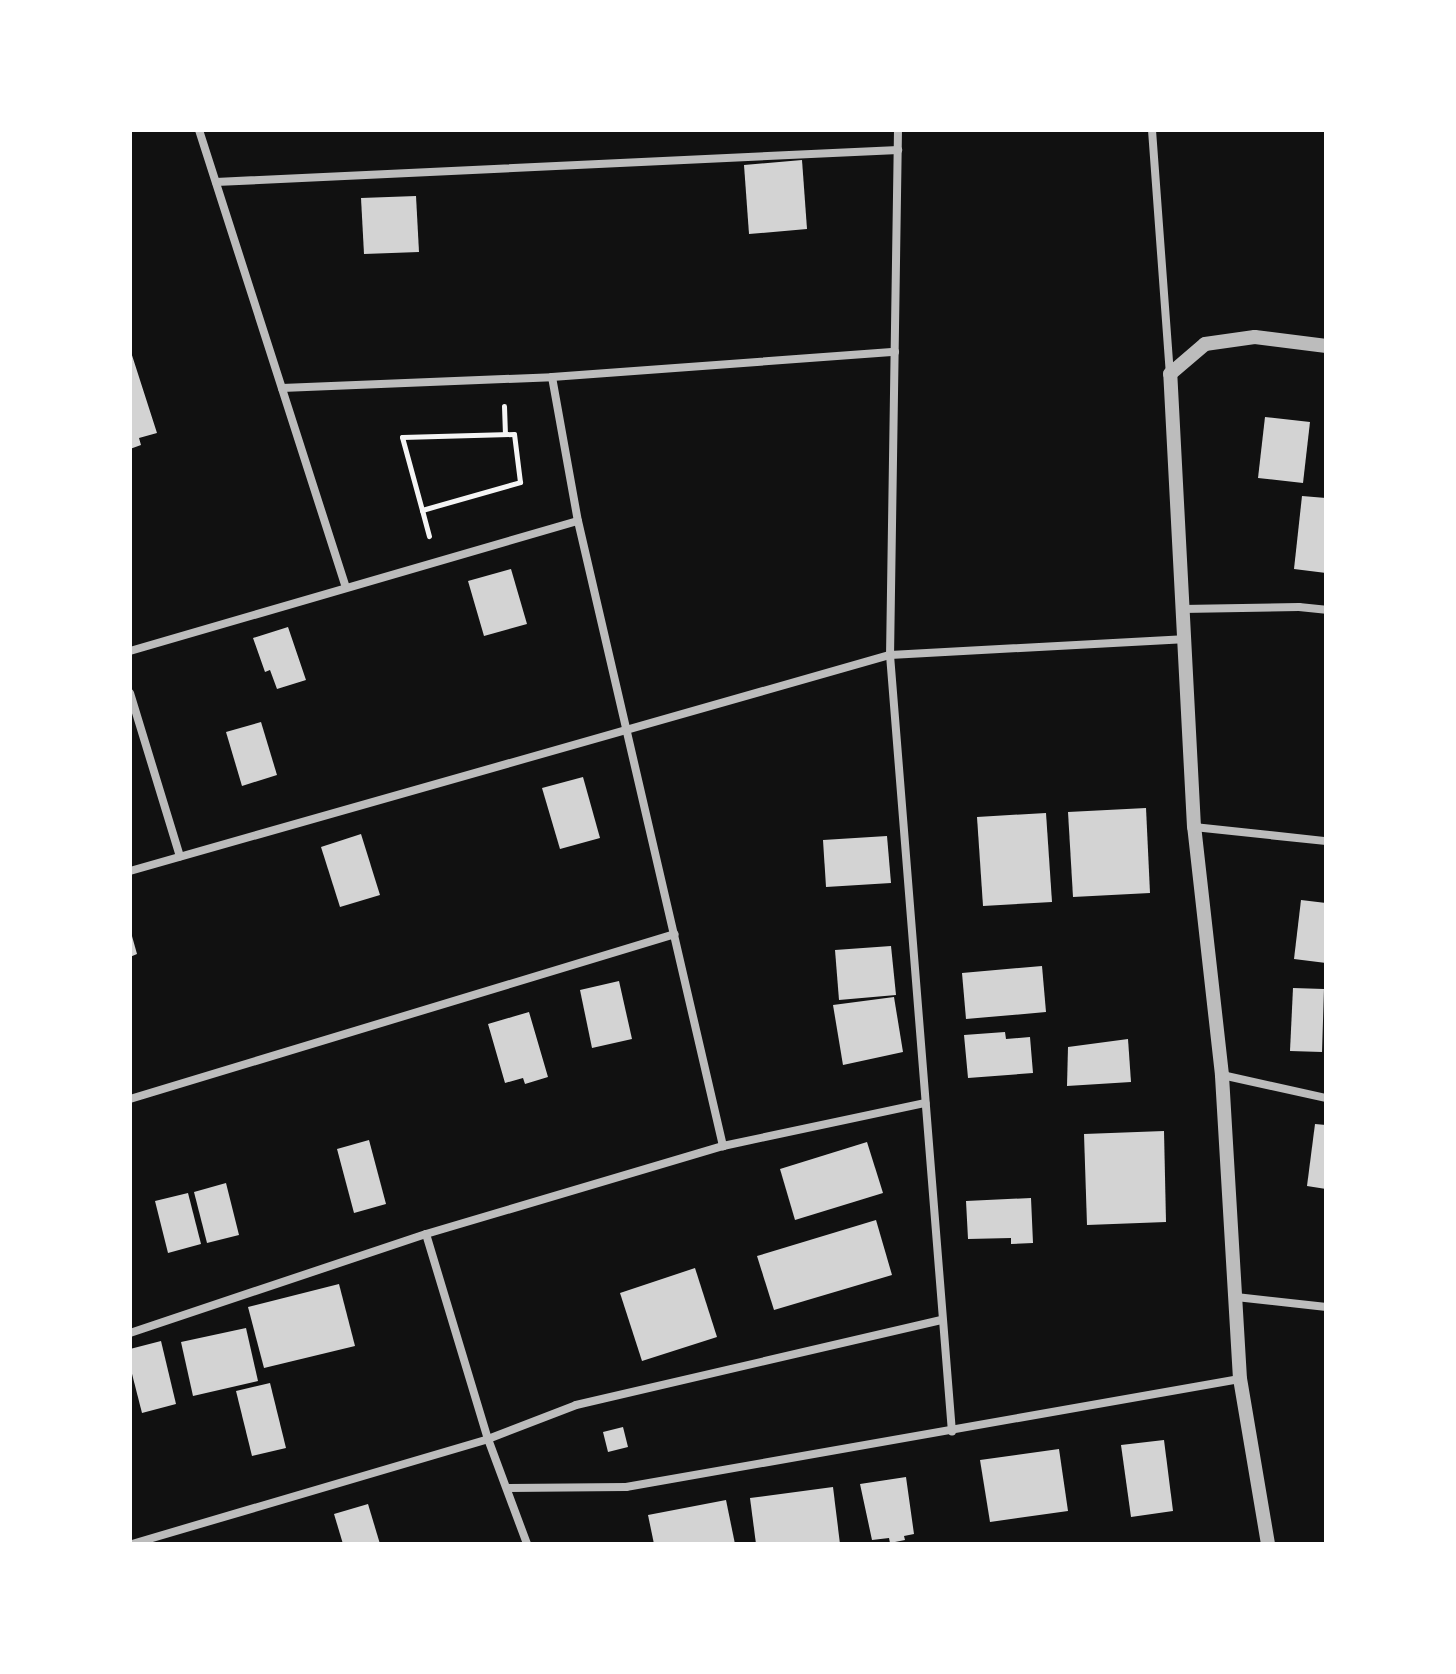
<!DOCTYPE html>
<style>
body{margin:0}
#map{position:relative;width:1456px;height:1674px;overflow:hidden;background:#111;font-family:"Asap Condensed",sans-serif}
div>[style]{position:absolute}
.building>*{inset:0;background:#d3d3d3}
.path>*{height:5px;margin:-2.5px;padding:0 2.5px;transform-origin:2.5px;border-radius:2.5px;background:#f5f5f5}
.minor>*{height:8px;margin:-4px;padding:0 4px;transform-origin:4px;border-radius:4px;background:#bcbcbc}
.tertiary>*{height:14px;margin:-7px;padding:0 7px;transform-origin:7px;border-radius:7px;background:#bcbcbc}
span{translate:-50% -50%;white-space:nowrap;text-align:center;line-height:1.15;-webkit-text-stroke:8px #fff;paint-order:stroke}
.frame{position:absolute;inset:0;border:132px solid #fff;pointer-events:none}
</style>
<div id="map">
<div class="building">
<div style="clip-path:polygon(802px 160px,807px 229px,749px 234px,744px 165px)"></div>
<div style="clip-path:polygon(416px 196px,419px 252px,364px 254px,361px 198px)"></div>
<div style="clip-path:polygon(130px 349px,157px 433px,139px 438px,141px 445px,130px 449px)"></div>
<div style="clip-path:polygon(1265px 417px,1310px 422px,1303px 483px,1258px 478px)"></div>
<div style="clip-path:polygon(1302px 496px,1326px 498px,1326px 573px,1294px 569px)"></div>
<div style="clip-path:polygon(511px 569px,527px 624px,484px 636px,468px 581px)"></div>
<div style="clip-path:polygon(288px 627px,306px 680px,277px 689px,270px 670px,265px 672px,253px 638px)"></div>
<div style="clip-path:polygon(261px 722px,277px 775px,242px 786px,226px 732px)"></div>
<div style="clip-path:polygon(583px 777px,600px 838px,560px 849px,542px 788px)"></div>
<div style="clip-path:polygon(1146px 808px,1150px 893px,1073px 897px,1068px 812px)"></div>
<div style="clip-path:polygon(1046px 813px,1052px 902px,983px 906px,977px 817px)"></div>
<div style="clip-path:polygon(361px 834px,380px 895px,340px 907px,321px 847px)"></div>
<div style="clip-path:polygon(887px 836px,891px 883px,826px 887px,823px 840px)"></div>
<div style="clip-path:polygon(1301px 900px,1326px 903px,1326px 963px,1294px 959px)"></div>
<div style="clip-path:polygon(130px 929px,137px 954px,130px 957px)"></div>
<div style="clip-path:polygon(891px 946px,896px 995px,839px 1000px,835px 950px)"></div>
<div style="clip-path:polygon(1042px 966px,1046px 1012px,966px 1019px,962px 973px)"></div>
<div style="clip-path:polygon(619px 981px,632px 1039px,592px 1048px,580px 990px)"></div>
<div style="clip-path:polygon(1293px 988px,1324px 989px,1322px 1052px,1290px 1051px)"></div>
<div style="clip-path:polygon(894px 997px,903px 1052px,843px 1065px,833px 1005px)"></div>
<div style="clip-path:polygon(529px 1012px,548px 1077px,525px 1084px,523px 1078px,505px 1083px,488px 1024px)"></div>
<div style="clip-path:polygon(1005px 1032px,1006px 1039px,1030px 1037px,1033px 1073px,968px 1078px,964px 1035px)"></div>
<div style="clip-path:polygon(1128px 1039px,1131px 1082px,1067px 1086px,1068px 1047px)"></div>
<div style="clip-path:polygon(1315px 1124px,1326px 1125px,1326px 1189px,1307px 1186px)"></div>
<div style="clip-path:polygon(1164px 1131px,1166px 1222px,1087px 1225px,1084px 1134px)"></div>
<div style="clip-path:polygon(369px 1140px,386px 1204px,354px 1213px,337px 1149px)"></div>
<div style="clip-path:polygon(867px 1142px,883px 1193px,795px 1220px,780px 1169px)"></div>
<div style="clip-path:polygon(226px 1183px,239px 1235px,207px 1243px,194px 1192px)"></div>
<div style="clip-path:polygon(188px 1193px,201px 1244px,168px 1253px,155px 1201px)"></div>
<div style="clip-path:polygon(1031px 1198px,1033px 1243px,1011px 1244px,1011px 1238px,968px 1239px,966px 1201px)"></div>
<div style="clip-path:polygon(876px 1220px,892px 1275px,774px 1310px,757px 1256px)"></div>
<div style="clip-path:polygon(695px 1268px,717px 1337px,642px 1361px,620px 1293px)"></div>
<div style="clip-path:polygon(339px 1284px,355px 1346px,264px 1368px,248px 1307px)"></div>
<div style="clip-path:polygon(246px 1328px,258px 1381px,193px 1396px,181px 1342px)"></div>
<div style="clip-path:polygon(161px 1341px,176px 1404px,142px 1413px,130px 1366px,130px 1349px)"></div>
<div style="clip-path:polygon(270px 1383px,286px 1448px,252px 1456px,236px 1391px)"></div>
<div style="clip-path:polygon(623px 1427px,628px 1447px,608px 1452px,603px 1432px)"></div>
<div style="clip-path:polygon(1164px 1440px,1173px 1511px,1131px 1517px,1121px 1445px)"></div>
<div style="clip-path:polygon(1059px 1449px,1068px 1511px,990px 1522px,980px 1460px)"></div>
<div style="clip-path:polygon(906px 1477px,914px 1534px,904px 1536px,905px 1540px,890px 1543px,889px 1538px,872px 1540px,860px 1484px)"></div>
<div style="clip-path:polygon(833px 1487px,840px 1544px,756px 1544px,750px 1498px)"></div>
<div style="clip-path:polygon(726px 1500px,735px 1544px,654px 1544px,648px 1515px)"></div>
<div style="clip-path:polygon(368px 1504px,380px 1544px,343px 1544px,334px 1514px)"></div>
</div>
<div class="path">
<div style="left:504px;top:406px;width:28px;rotate:88deg"></div>
<div style="left:422px;top:510px;width:102px;rotate:-15.9deg"></div>
<div style="left:520px;top:482px;width:48px;rotate:-97.1deg"></div>
<div style="left:514px;top:434px;width:112px;rotate:178.5deg"></div>
<div style="left:402px;top:437px;width:76px;rotate:74.7deg"></div>
<div style="left:422px;top:510px;width:27px;rotate:75deg"></div>
</div>
<div class="minor">
<div style="left:199px;top:130px;width:479px;rotate:72.2deg"></div>
<div style="left:898px;top:130px;width:525px;rotate:90.87deg"></div>
<div style="left:890px;top:655px;width:779px;rotate:85.44deg"></div>
<div style="left:1152px;top:130px;width:244px;rotate:85.8deg"></div>
<div style="left:216px;top:182px;width:683px;rotate:-2.69deg"></div>
<div style="left:552px;top:377px;width:146px;rotate:79.8deg"></div>
<div style="left:578px;top:521px;width:642px;rotate:76.94deg"></div>
<div style="left:282px;top:388px;width:270px;rotate:-2.3deg"></div>
<div style="left:552px;top:377px;width:344px;rotate:-4.2deg"></div>
<div style="left:1182px;top:609px;width:117px;rotate:-1deg"></div>
<div style="left:1299px;top:607px;width:27px;rotate:6deg"></div>
<div style="left:130px;top:651px;width:466px;rotate:-16.2deg"></div>
<div style="left:130px;top:693px;width:171px;rotate:73deg"></div>
<div style="left:1194px;top:827px;width:133px;rotate:6.1deg"></div>
<div style="left:130px;top:871px;width:790px;rotate:-15.87deg"></div>
<div style="left:890px;top:655px;width:293px;rotate:-3.1deg"></div>
<div style="left:1222px;top:1075px;width:107px;rotate:12.5deg"></div>
<div style="left:130px;top:1099px;width:569px;rotate:-16.84deg"></div>
<div style="left:426px;top:1234px;width:214px;rotate:73.2deg"></div>
<div style="left:488px;top:1439px;width:112px;rotate:69.6deg"></div>
<div style="left:1236px;top:1297px;width:91px;rotate:6.3deg"></div>
<div style="left:130px;top:1333px;width:312px;rotate:-18.5deg"></div>
<div style="left:426px;top:1234px;width:310px;rotate:-16.5deg"></div>
<div style="left:723px;top:1146px;width:207px;rotate:-12deg"></div>
<div style="left:509px;top:1488px;width:117px;rotate:-0.5deg"></div>
<div style="left:626px;top:1487px;width:623px;rotate:-9.98deg"></div>
<div style="left:132px;top:1544px;width:371px;rotate:-16.4deg"></div>
<div style="left:488px;top:1439px;width:94px;rotate:-21.1deg"></div>
<div style="left:576px;top:1405px;width:375px;rotate:-13.1deg"></div>
</div>
<div class="tertiary">
<div style="left:1268px;top:1544px;width:167px;rotate:-99.6deg"></div>
<div style="left:1240px;top:1379px;width:305px;rotate:-93.4deg"></div>
<div style="left:1222px;top:1075px;width:250px;rotate:-96.4deg"></div>
<div style="left:1194px;top:827px;width:454px;rotate:-93deg"></div>
<div style="left:1170px;top:374px;width:46px;rotate:-40.6deg"></div>
<div style="left:1205px;top:344px;width:50px;rotate:-8deg"></div>
<div style="left:1255px;top:337px;width:72px;rotate:7.2deg"></div>
</div>
<div class="frame"></div>
</div>
